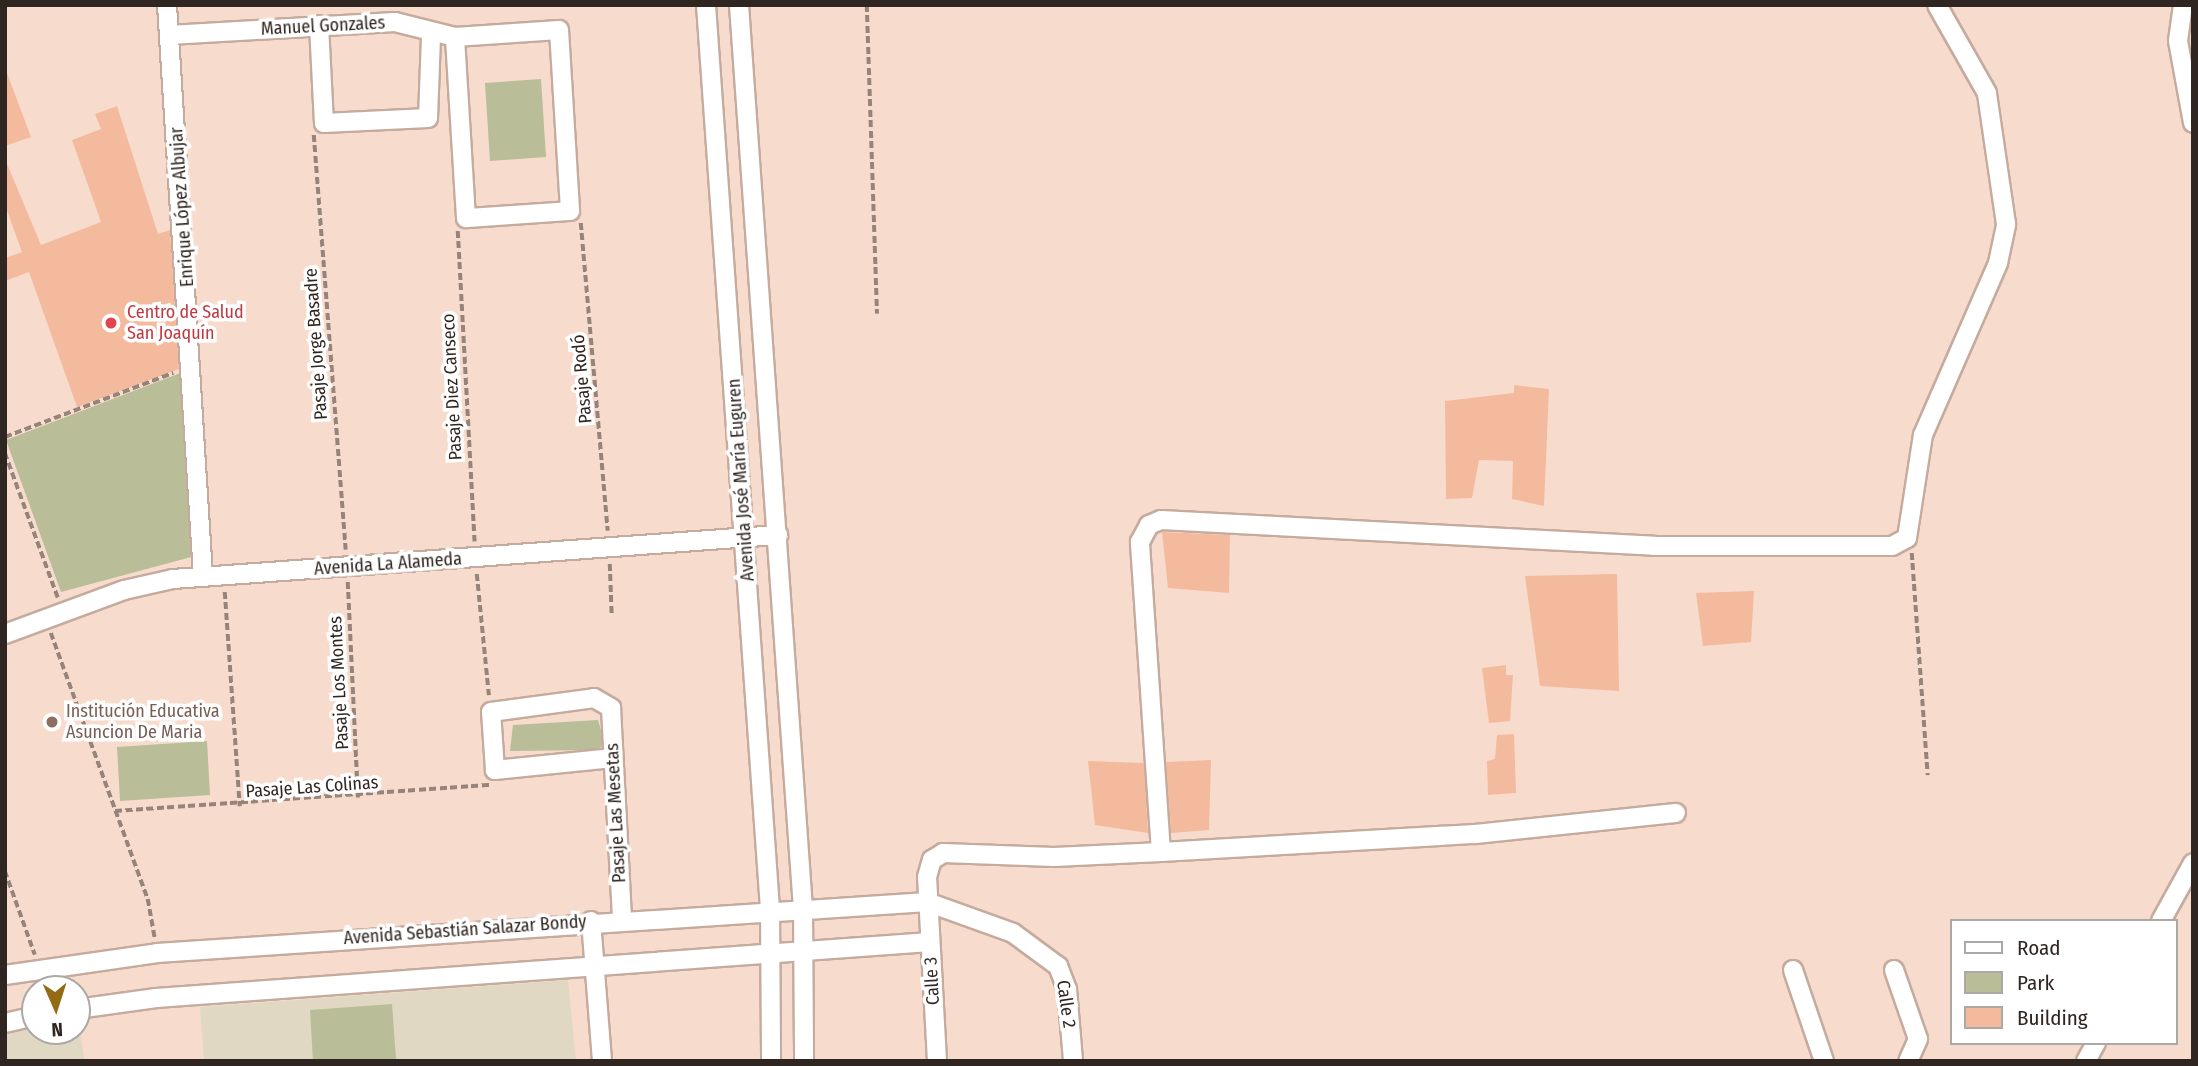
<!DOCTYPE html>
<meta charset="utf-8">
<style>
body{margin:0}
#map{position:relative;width:2198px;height:1066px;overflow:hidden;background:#f7dcce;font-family:"Fira Sans Condensed",sans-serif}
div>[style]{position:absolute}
.industrial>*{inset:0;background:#e0d8c3}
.green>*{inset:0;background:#b9bd98}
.building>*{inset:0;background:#f4ba9e}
.path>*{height:3.5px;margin-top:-1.75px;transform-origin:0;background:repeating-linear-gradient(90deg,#96847a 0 7px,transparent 0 10.5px)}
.roads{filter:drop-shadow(2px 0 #c5ab9e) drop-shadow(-2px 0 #c5ab9e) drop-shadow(0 2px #c5ab9e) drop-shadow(0 -2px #c5ab9e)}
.minor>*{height:18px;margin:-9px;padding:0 9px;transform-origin:9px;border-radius:9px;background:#fff}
.dots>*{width:19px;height:19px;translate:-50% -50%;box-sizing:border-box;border:4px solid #fff;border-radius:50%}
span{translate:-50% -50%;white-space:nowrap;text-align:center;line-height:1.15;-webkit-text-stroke:7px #fff;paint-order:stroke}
.street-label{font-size:18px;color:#302621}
.health-label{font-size:18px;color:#be3a42}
.left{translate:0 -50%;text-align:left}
.education-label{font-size:18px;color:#785e54}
.frame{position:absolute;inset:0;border:7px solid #302621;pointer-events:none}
.legend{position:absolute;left:1950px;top:919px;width:228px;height:126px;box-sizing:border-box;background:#fff;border:2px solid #aca8a6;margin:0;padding:9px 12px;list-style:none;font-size:21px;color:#302621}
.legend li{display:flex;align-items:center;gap:14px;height:35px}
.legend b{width:35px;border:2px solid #aca8a6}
.north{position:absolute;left:21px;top:975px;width:70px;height:70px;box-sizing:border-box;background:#fff;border:2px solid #aca8a6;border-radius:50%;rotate:177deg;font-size:19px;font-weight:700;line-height:28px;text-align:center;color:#302621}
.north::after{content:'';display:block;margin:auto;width:24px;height:32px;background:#946a15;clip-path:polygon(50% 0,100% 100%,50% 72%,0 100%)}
</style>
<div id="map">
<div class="industrial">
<div style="clip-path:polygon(568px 980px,576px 1061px,204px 1061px,200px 1007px)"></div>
<div style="clip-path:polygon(77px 1016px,85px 1061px,5px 1061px,5px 1031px,35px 1025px,35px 1031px,77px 1031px)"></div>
</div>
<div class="green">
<div style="clip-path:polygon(541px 79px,546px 157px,490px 161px,485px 83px)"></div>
<div style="clip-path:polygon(183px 372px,195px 556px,61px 592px,6px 440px)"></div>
<div style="clip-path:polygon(598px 720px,605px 743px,598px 750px,510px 751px,513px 725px)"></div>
<div style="clip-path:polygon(207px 741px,210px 795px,120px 801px,117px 747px)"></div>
<div style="clip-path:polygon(392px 1004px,396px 1059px,313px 1061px,310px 1010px)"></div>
</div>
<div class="building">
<div style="clip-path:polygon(7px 73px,31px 137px,5px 146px,5px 73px)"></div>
<div style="clip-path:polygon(117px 106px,158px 234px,170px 230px,179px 369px,77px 407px,29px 272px,5px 281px,5px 258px,22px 252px,5px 205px,5px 159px,41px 245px,101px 222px,72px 140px,101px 129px,95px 114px)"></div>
<div style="clip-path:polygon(1514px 385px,1549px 389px,1544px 506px,1512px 499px,1513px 461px,1479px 460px,1472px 498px,1446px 499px,1445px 401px,1514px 393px)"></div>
<div style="clip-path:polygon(1162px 532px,1230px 535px,1229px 593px,1168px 588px)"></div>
<div style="clip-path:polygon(1617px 574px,1619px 691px,1540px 686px,1525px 576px)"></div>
<div style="clip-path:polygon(1754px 591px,1751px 642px,1703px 646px,1696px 593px)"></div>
<div style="clip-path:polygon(1506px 665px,1506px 675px,1513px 675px,1510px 721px,1489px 723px,1482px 668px)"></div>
<div style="clip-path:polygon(1514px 734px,1516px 793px,1488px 795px,1487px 761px,1495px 759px,1497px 735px)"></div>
<div style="clip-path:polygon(1211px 760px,1209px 830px,1171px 833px,1166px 762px)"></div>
<div style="clip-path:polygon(1088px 761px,1144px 763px,1148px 833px,1095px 825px)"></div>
</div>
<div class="path">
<div style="left:867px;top:5px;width:309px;rotate:88.1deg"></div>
<div style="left:314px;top:135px;width:416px;rotate:85.6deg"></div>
<div style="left:581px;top:223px;width:309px;rotate:85deg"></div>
<div style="left:458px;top:231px;width:311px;rotate:86.9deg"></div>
<div style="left:5px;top:437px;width:180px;rotate:-20.9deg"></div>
<div style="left:5px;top:453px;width:154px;rotate:69.9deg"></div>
<div style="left:1912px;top:553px;width:223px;rotate:85.9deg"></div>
<div style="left:610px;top:564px;width:52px;rotate:87.8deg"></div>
<div style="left:477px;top:574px;width:122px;rotate:84.3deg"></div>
<div style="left:348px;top:582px;width:216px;rotate:87.3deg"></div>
<div style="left:225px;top:592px;width:215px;rotate:86deg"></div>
<div style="left:51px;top:633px;width:283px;rotate:70deg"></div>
<div style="left:148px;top:899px;width:39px;rotate:80deg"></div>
<div style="left:115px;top:811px;width:377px;rotate:-4deg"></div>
<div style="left:5px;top:871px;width:89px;rotate:70.3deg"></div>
</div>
<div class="roads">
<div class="minor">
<div style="left:167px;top:5px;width:572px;rotate:86.39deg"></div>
<div style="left:706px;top:5px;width:906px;rotate:85.95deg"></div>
<div style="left:770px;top:909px;width:152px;rotate:89.6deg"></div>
<div style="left:739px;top:5px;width:906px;rotate:85.95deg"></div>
<div style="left:803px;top:909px;width:152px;rotate:89.6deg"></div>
<div style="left:2183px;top:5px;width:36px;rotate:98deg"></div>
<div style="left:2178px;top:41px;width:83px;rotate:79.6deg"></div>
<div style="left:319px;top:25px;width:98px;rotate:87.1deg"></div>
<div style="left:324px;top:123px;width:104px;rotate:-2.8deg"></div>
<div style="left:428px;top:118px;width:83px;rotate:-87.9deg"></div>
<div style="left:169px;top:35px;width:226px;rotate:-3.3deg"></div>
<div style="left:395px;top:22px;width:62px;rotate:14deg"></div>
<div style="left:455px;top:37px;width:104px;rotate:-3.9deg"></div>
<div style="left:559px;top:30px;width:181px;rotate:86.5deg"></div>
<div style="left:570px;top:211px;width:104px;rotate:176.1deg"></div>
<div style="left:466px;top:218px;width:181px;rotate:-93.5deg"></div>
<div style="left:5px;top:634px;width:127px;rotate:-20.3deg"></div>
<div style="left:124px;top:590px;width:50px;rotate:-12.7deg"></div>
<div style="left:173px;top:579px;width:607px;rotate:-4.16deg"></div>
<div style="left:613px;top:758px;width:119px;rotate:174.2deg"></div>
<div style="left:495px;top:770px;width:58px;rotate:-93.9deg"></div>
<div style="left:491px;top:712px;width:104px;rotate:-7.7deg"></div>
<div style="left:594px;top:698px;width:20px;rotate:30deg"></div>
<div style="left:611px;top:708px;width:211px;rotate:87deg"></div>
<div style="left:1161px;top:852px;width:311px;rotate:-93.9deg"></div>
<div style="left:1140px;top:542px;width:19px;rotate:-62deg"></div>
<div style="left:1149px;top:525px;width:13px;rotate:-23deg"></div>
<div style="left:1161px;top:520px;width:494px;rotate:3deg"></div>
<div style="left:1654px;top:546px;width:238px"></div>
<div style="left:1892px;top:546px;width:17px;rotate:-28deg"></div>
<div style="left:1907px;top:538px;width:104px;rotate:-81.2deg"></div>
<div style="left:1923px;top:435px;width:188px;rotate:-66.4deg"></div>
<div style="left:1998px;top:263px;width:40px;rotate:-78deg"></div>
<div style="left:2006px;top:224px;width:132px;rotate:-98.3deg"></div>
<div style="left:1987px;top:93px;width:101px;rotate:-119.6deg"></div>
<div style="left:591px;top:921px;width:140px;rotate:85.5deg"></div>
<div style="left:2161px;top:921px;width:66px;rotate:-61.1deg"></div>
<div style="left:1793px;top:970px;width:96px;rotate:71.2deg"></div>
<div style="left:1894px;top:970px;width:73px;rotate:70.8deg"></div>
<div style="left:1918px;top:1039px;width:24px;rotate:114deg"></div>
<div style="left:5px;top:975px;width:154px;rotate:-8.2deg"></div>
<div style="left:157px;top:953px;width:772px;rotate:-3.79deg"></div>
<div style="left:927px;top:902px;width:91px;rotate:19.8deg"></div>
<div style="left:1013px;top:933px;width:56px;rotate:36.3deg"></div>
<div style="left:1058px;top:966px;width:25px;rotate:69deg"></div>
<div style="left:1067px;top:989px;width:72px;rotate:85.2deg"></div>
<div style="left:77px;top:1009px;width:80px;rotate:-7.9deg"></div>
<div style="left:156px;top:998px;width:776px;rotate:-4.14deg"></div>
<div style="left:5px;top:1023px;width:31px;rotate:-13deg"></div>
<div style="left:937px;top:1061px;width:184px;rotate:-93.1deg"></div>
<div style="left:927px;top:877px;width:18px;rotate:-74deg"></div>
<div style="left:932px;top:860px;width:13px;rotate:-32deg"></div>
<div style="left:943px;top:853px;width:111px;rotate:2.1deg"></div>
<div style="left:1054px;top:857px;width:107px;rotate:-2.7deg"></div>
<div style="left:1161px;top:852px;width:315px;rotate:-3.3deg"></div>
<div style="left:1475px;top:834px;width:202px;rotate:-6deg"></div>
<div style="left:2086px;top:1061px;width:21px;rotate:-61deg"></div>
</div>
</div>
<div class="dots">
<div style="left:111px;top:323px;background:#e0444e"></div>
<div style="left:52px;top:722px;background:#8d6e63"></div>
</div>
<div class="street-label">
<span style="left:323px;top:26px;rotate:-3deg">Manuel Gonzales</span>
<span style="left:182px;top:207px;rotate:-94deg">Enrique López Albujar</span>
<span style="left:316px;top:344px;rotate:-94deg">Pasaje Jorge Basadre</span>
<span style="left:582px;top:379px;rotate:-95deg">Pasaje Rodó</span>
<span style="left:452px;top:387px;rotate:-93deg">Pasaje Diez Canseco</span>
<span style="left:741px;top:480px;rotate:-94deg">Avenida José María Euguren</span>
<span style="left:388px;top:564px;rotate:-4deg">Avenida La Alameda</span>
<span style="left:339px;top:683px;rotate:-93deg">Pasaje Los Montes</span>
<span style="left:312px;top:787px;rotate:-4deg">Pasaje Las Colinas</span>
<span style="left:616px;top:813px;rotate:-93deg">Pasaje Las Mesetas</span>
<span style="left:465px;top:930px;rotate:-4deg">Avenida Sebastián Salazar Bondy</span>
<span style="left:932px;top:981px;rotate:-93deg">Calle 3</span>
<span style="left:1066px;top:1004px;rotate:82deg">Calle 2</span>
</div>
<div class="health-label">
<span class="left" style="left:127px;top:323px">Centro de Salud<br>San Joaquín</span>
</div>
<div class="education-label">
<span class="left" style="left:66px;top:722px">Institución Educativa<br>Asuncion De Maria</span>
</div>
<div class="frame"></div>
<ul class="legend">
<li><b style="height:9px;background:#fff"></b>Road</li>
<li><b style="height:19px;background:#b9bd98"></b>Park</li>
<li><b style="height:19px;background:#f4ba9e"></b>Building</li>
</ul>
<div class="north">N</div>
</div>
